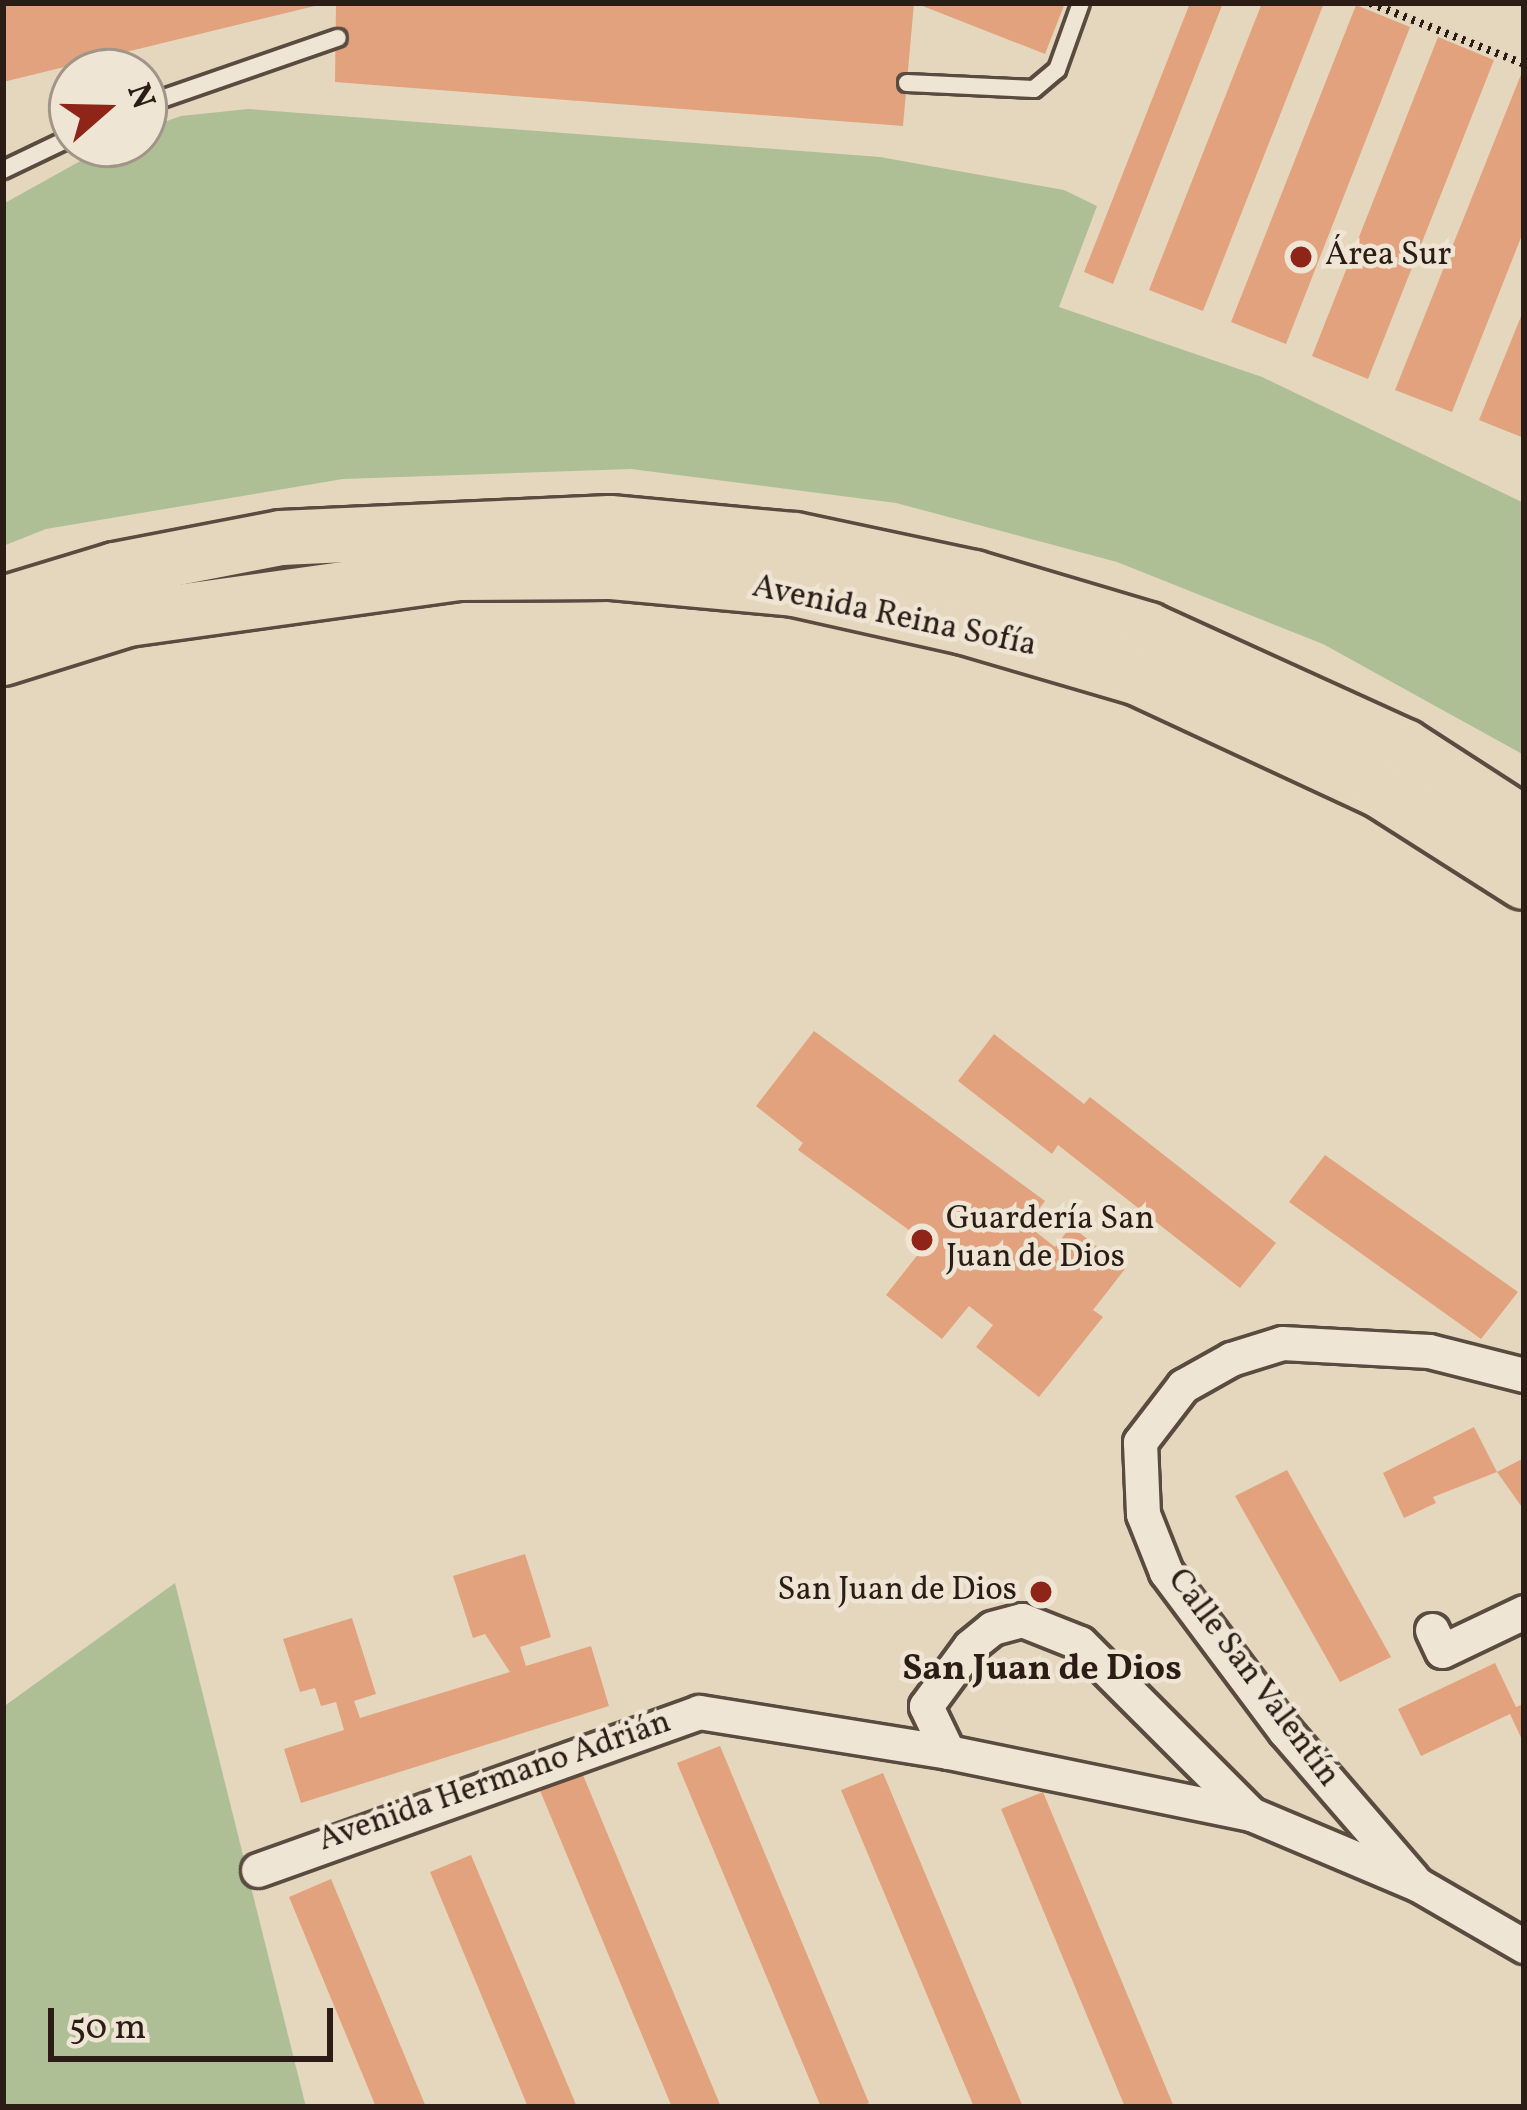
<!DOCTYPE html>
<meta charset="utf-8">
<style>
body{margin:0}
#map{position:relative;width:1527px;height:2110px;overflow:hidden;background:#e5d7bd;font-family:Vollkorn,serif}
div>[style]{position:absolute}
.green>*{inset:0;background:#aebf96}
.building>*{inset:0;background:#e2a27d}
.path>*{height:8px;margin-top:-4px;transform-origin:0;background:repeating-linear-gradient(90deg,#2b1c16 0 3px,transparent 0 9px)}
.roads{filter:drop-shadow(3px 0 #5a4b40) drop-shadow(-3px 0 #5a4b40) drop-shadow(0 3px #5a4b40) drop-shadow(0 -3px #5a4b40)}
.lane>*{height:16px;margin:-8px;padding:0 8px;transform-origin:8px;border-radius:8px;background:#eee5d4}
.street>*{height:33px;margin:-16.5px;padding:0 16.5px;transform-origin:16.5px;border-radius:16.5px;background:#eee5d4}
.primary>*{height:54px;margin:-27px;padding:0 27px;transform-origin:27px;border-radius:27px;background:#e5d7bd}
.dots>*{width:33px;height:33px;translate:-50% -50%;box-sizing:border-box;border:6px solid #eee5d4;border-radius:50%}
span{translate:-50% -50%;white-space:nowrap;text-align:center;line-height:1.15;-webkit-text-stroke:9px #eee5d4;paint-order:stroke}
.poi-label{font-size:33px;color:#2b1c16}
.left{translate:0 -50%;text-align:left}
.right{translate:-100% -50%;text-align:right}
.street-label{font-size:33px;color:#2b1c16}
.neighbourhood-label{font-size:36px;color:#2b1c16;font-weight:700}
.frame{position:absolute;inset:0;border:6px solid #2b1c16;pointer-events:none}
.north{position:absolute;left:48px;top:48px;width:120px;height:120px;box-sizing:border-box;background:#eee5d4;border:3px solid #a09588;border-radius:50%;rotate:70deg;font-size:33px;font-weight:700;line-height:48px;text-align:center;color:#2b1c16}
.north::after{content:'';display:block;margin:auto;width:42px;height:54px;background:#8f2418;clip-path:polygon(50% 0,100% 100%,50% 72%,0 100%)}
.scale{position:absolute;left:48px;top:2008px;width:285px;height:54px;box-sizing:border-box;border:6px solid #2b1c16;border-top:0;padding-left:15px;font-size:36px;line-height:42px;white-space:nowrap;color:#2b1c16;-webkit-text-stroke:9px #eee5d4;paint-order:stroke}
</style>
<div id="map">
<div class="green">
<div style="clip-path:polygon(248px 109px,880px 157px,1064px 190px,1097px 206px,1059px 307px,1262px 377px,1524px 503px,1524px 755px,1323px 644px,1117px 562px,896px 503px,631px 469px,343px 479px,46px 529px,3px 546px,3px 204px,111px 144px,144px 144px,144px 129px,181px 116px)"></div>
<div style="clip-path:polygon(175px 1583px,306px 2107px,3px 2107px,3px 1707px)"></div>
</div>
<div class="building">
<div style="clip-path:polygon(3px 3px,319px 3px,319px 5px,3px 82px)"></div>
<div style="clip-path:polygon(336px 3px,914px 3px,903px 126px,335px 82px)"></div>
<div style="clip-path:polygon(915px 3px,1065px 3px,1045px 54px)"></div>
<div style="clip-path:polygon(1190px 3px,1223px 3px,1113px 284px,1084px 272px)"></div>
<div style="clip-path:polygon(1262px 3px,1324px 3px,1203px 311px,1149px 290px)"></div>
<div style="clip-path:polygon(1356px 5px,1410px 27px,1286px 344px,1231px 322px)"></div>
<div style="clip-path:polygon(1438px 37px,1494px 60px,1368px 379px,1312px 356px)"></div>
<div style="clip-path:polygon(1524px 67px,1524px 230px,1452px 412px,1395px 390px)"></div>
<div style="clip-path:polygon(1524px 309px,1524px 438px,1479px 420px)"></div>
<div style="clip-path:polygon(814px 1031px,1045px 1201px,1027px 1225px,1055px 1247px,1071px 1226px,1125px 1269px,1093px 1310px,1103px 1317px,1039px 1397px,976px 1347px,993px 1325px,969px 1306px,942px 1339px,886px 1295px,927px 1243px,798px 1150px,803px 1143px,756px 1106px)"></div>
<div style="clip-path:polygon(994px 1034px,1084px 1104px,1090px 1097px,1276px 1243px,1240px 1288px,1058px 1145px,1052px 1154px,958px 1081px)"></div>
<div style="clip-path:polygon(1325px 1155px,1518px 1292px,1481px 1339px,1289px 1202px)"></div>
<div style="clip-path:polygon(1474px 1427px,1497px 1472px,1433px 1497px,1436px 1503px,1404px 1518px,1383px 1473px)"></div>
<div style="clip-path:polygon(1524px 1458px,1524px 1510px,1497px 1472px)"></div>
<div style="clip-path:polygon(1287px 1470px,1391px 1657px,1340px 1682px,1235px 1496px)"></div>
<div style="clip-path:polygon(525px 1554px,551px 1637px,520px 1647px,526px 1666px,591px 1646px,609px 1706px,301px 1803px,284px 1749px,344px 1730px,336px 1702px,321px 1706px,315px 1688px,300px 1692px,283px 1639px,352px 1618px,376px 1694px,354px 1701px,360px 1718px,510px 1672px,485px 1634px,473px 1638px,453px 1576px)"></div>
<div style="clip-path:polygon(1495px 1663px,1516px 1707px,1524px 1704px,1524px 1744px,1510px 1714px,1421px 1756px,1398px 1709px)"></div>
<div style="clip-path:polygon(720px 1746px,869px 2103px,861px 2107px,821px 2107px,677px 1763px)"></div>
<div style="clip-path:polygon(578px 1763px,721px 2107px,672px 2107px,536px 1781px)"></div>
<div style="clip-path:polygon(883px 1773px,1023px 2107px,974px 2107px,841px 1790px)"></div>
<div style="clip-path:polygon(1043px 1792px,1174px 2107px,1125px 2107px,1001px 1809px)"></div>
<div style="clip-path:polygon(471px 1855px,577px 2107px,528px 2107px,430px 1872px)"></div>
<div style="clip-path:polygon(331px 1879px,426px 2107px,376px 2107px,289px 1897px)"></div>
</div>
<div class="path">
<div style="left:1370px;top:3px;width:166px;rotate:21.6deg"></div>
</div>
<div class="roads">
<div class="lane">
<div style="left:907px;top:83px;width:127px;rotate:2.7deg"></div>
<div style="left:1034px;top:89px;width:30px;rotate:-40deg"></div>
<div style="left:1057px;top:70px;width:71px;rotate:-70.3deg"></div>
<div style="left:144px;top:105px;width:205px;rotate:-19.1deg"></div>
<div style="left:3px;top:170px;width:76px;rotate:-25.6deg"></div>
</div>
<div class="street">
<div style="left:1432px;top:1630px;width:23px;rotate:65deg"></div>
<div style="left:1442px;top:1651px;width:91px;rotate:-25.4deg"></div>
<div style="left:948px;top:1752px;width:51px;rotate:-115.6deg"></div>
<div style="left:926px;top:1706px;width:74px;rotate:-53.7deg"></div>
<div style="left:970px;top:1646px;width:28px;rotate:-39deg"></div>
<div style="left:992px;top:1628px;width:31px;rotate:-15deg"></div>
<div style="left:1022px;top:1620px;width:62px;rotate:21.6deg"></div>
<div style="left:1080px;top:1643px;width:242px;rotate:45deg"></div>
<div style="left:258px;top:1870px;width:468px;rotate:-19.7deg"></div>
<div style="left:699px;top:1712px;width:252px;rotate:9.1deg"></div>
<div style="left:948px;top:1752px;width:309px;rotate:11.6deg"></div>
<div style="left:1251px;top:1814px;width:180px;rotate:22.9deg"></div>
<div style="left:1417px;top:1884px;width:124px;rotate:30.1deg"></div>
<div style="left:1412px;top:1878px;width:194px;rotate:-130.8deg"></div>
<div style="left:1285px;top:1731px;width:199px;rotate:-126.8deg"></div>
<div style="left:1166px;top:1572px;width:62px;rotate:-111.6deg"></div>
<div style="left:1143px;top:1514px;width:72px;rotate:-92.4deg"></div>
<div style="left:1140px;top:1442px;width:71px;rotate:-52.5deg"></div>
<div style="left:1183px;top:1386px;width:55px;rotate:-29.4deg"></div>
<div style="left:1231px;top:1359px;width:53px;rotate:-17.4deg"></div>
<div style="left:1282px;top:1343px;width:147px;rotate:3.1deg"></div>
<div style="left:1429px;top:1351px;width:98px;rotate:14.2deg"></div>
</div>
<div class="primary">
<div style="left:3px;top:604px;width:117px;rotate:-16.9deg"></div>
<div style="left:115px;top:570px;width:169px;rotate:-10.9deg"></div>
<div style="left:281px;top:538px;width:329px;rotate:-2.6deg"></div>
<div style="left:610px;top:523px;width:186px;rotate:5.3deg"></div>
<div style="left:795px;top:540px;width:183px;rotate:12deg"></div>
<div style="left:974px;top:578px;width:182px;rotate:16.6deg"></div>
<div style="left:1148px;top:630px;width:282px;rotate:24.5deg"></div>
<div style="left:1405px;top:747px;width:142px;rotate:32.9deg"></div>
<div style="left:3px;top:658px;width:131px;rotate:-17.3deg"></div>
<div style="left:128px;top:619px;width:334px;rotate:-7.9deg"></div>
<div style="left:459px;top:573px;width:153px;rotate:-0.4deg"></div>
<div style="left:612px;top:572px;width:183px;rotate:5.3deg"></div>
<div style="left:794px;top:589px;width:174px;rotate:12.6deg"></div>
<div style="left:964px;top:627px;width:181px;rotate:16.3deg"></div>
<div style="left:1138px;top:678px;width:268px;rotate:24.9deg"></div>
<div style="left:1381px;top:791px;width:169px;rotate:32.5deg"></div>
</div>
</div>
<div class="dots">
<div style="left:1301px;top:257px;background:#8f2418"></div>
<div style="left:922px;top:1240px;background:#8f2418"></div>
<div style="left:1041px;top:1592px;background:#8f2418"></div>
</div>
<div class="poi-label">
<span class="left" style="left:1325px;top:257px">Área Sur</span>
<span class="left" style="left:946px;top:1240px">Guardería San<br>Juan de Dios</span>
<span class="right" style="left:1017px;top:1592px">San Juan de Dios</span>
</div>
<div class="street-label">
<span style="left:894px;top:618px;rotate:12deg">Avenida Reina Sofía</span>
<span style="left:1252px;top:1679px;rotate:53deg">Calle San Valentín</span>
<span style="left:495px;top:1783px;rotate:-19deg">Avenida Hermano Adrián</span>
</div>
<div class="neighbourhood-label">
<span style="left:1042px;top:1671px">San Juan de Dios</span>
</div>
<div class="frame"></div>
<div class="north">N</div>
<div class="scale">50 m</div>
</div>
